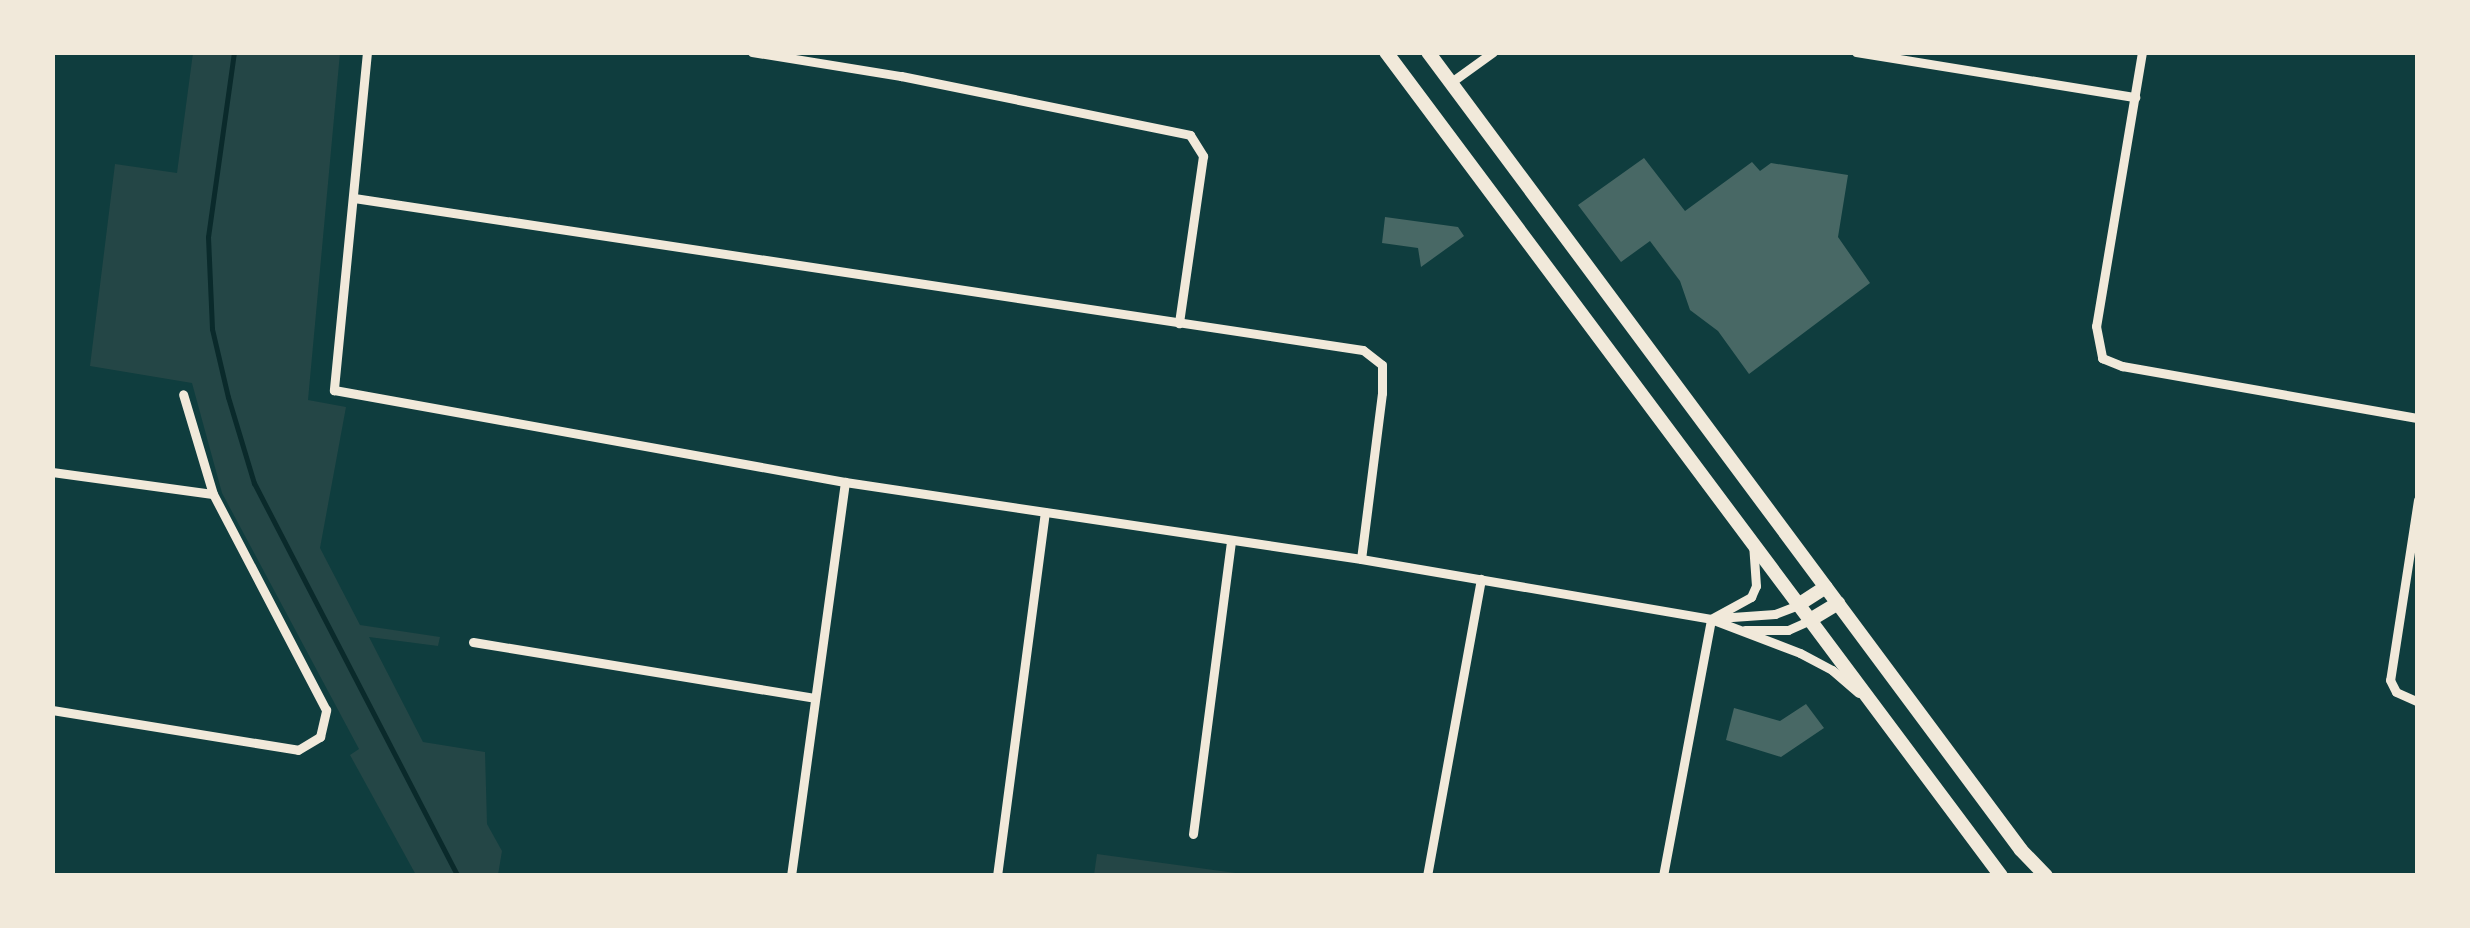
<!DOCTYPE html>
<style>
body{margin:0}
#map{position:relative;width:2470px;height:928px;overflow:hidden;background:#0f3d3e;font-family:Montserrat,sans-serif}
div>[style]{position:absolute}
.green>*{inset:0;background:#244646}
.stream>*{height:5px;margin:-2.5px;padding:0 2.5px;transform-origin:2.5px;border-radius:2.5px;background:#0a2a2b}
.building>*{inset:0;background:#486865}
.minor>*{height:9px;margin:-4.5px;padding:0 4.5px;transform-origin:4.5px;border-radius:4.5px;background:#f1e9da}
.primary>*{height:14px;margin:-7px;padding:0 7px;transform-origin:7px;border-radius:7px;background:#f1e9da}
span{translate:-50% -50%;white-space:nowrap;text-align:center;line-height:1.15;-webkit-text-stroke:9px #f1e9da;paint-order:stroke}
.frame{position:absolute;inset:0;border:55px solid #f1e9da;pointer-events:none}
</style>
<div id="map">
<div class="green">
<div style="clip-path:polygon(193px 53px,340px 53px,308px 400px,346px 407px,320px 548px,360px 625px,440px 637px,438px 646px,369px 637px,423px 742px,485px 752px,487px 824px,502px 851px,498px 875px,416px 875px,350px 755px,359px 749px,222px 493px,192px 383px,90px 366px,115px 164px,177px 173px)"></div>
<div style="clip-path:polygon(1097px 854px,1250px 875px,1094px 875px)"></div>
</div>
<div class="stream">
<div style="left:234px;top:52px;width:187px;rotate:98deg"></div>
<div style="left:208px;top:237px;width:92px;rotate:87.5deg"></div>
<div style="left:212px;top:329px;width:70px;rotate:76.8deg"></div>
<div style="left:228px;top:397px;width:90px;rotate:73.2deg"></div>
<div style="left:254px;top:483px;width:443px;rotate:62.6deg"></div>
</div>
<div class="building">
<div style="clip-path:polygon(1644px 158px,1685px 211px,1752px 162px,1760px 171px,1771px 163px,1848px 175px,1838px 237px,1870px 283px,1749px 374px,1718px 331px,1690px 310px,1680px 281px,1650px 241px,1621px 262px,1578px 205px)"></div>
<div style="clip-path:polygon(1385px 217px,1458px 227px,1464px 236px,1421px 267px,1418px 248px,1382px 243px)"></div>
<div style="clip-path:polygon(1806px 704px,1824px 728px,1781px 757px,1726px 740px,1734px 708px,1780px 721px)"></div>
</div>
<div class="minor">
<div style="left:367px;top:52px;width:340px;rotate:95.6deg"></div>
<div style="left:334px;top:390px;width:519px;rotate:10.21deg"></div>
<div style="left:845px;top:482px;width:522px;rotate:8.49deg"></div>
<div style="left:1361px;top:559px;width:355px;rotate:9.7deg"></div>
<div style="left:1711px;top:619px;width:95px;rotate:20.9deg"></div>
<div style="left:1800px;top:653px;width:36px;rotate:28deg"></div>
<div style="left:1832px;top:670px;width:35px;rotate:41deg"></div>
<div style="left:752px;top:52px;width:151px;rotate:9.2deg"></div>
<div style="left:901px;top:76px;width:295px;rotate:11.5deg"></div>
<div style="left:1190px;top:135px;width:25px;rotate:58deg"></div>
<div style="left:1203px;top:156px;width:169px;rotate:98.2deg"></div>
<div style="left:1856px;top:52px;width:283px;rotate:9.2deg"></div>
<div style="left:2142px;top:52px;width:278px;rotate:99.5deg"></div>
<div style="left:2096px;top:326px;width:33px;rotate:79deg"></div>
<div style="left:2102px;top:358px;width:22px;rotate:22deg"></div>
<div style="left:2122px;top:366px;width:301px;rotate:10deg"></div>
<div style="left:1450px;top:83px;width:53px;rotate:-35.8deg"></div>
<div style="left:354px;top:198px;width:1020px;rotate:8.57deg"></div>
<div style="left:1363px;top:350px;width:24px;rotate:38deg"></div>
<div style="left:1382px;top:365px;width:28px;rotate:90deg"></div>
<div style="left:1382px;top:393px;width:167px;rotate:97.2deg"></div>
<div style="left:52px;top:472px;width:162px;rotate:7.8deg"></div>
<div style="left:2418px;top:500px;width:182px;rotate:98.8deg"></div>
<div style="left:2390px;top:680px;width:13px;rotate:63deg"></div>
<div style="left:2396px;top:692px;width:24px;rotate:24deg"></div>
<div style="left:1718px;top:618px;width:57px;rotate:-4deg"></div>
<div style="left:1775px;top:614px;width:25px;rotate:-21deg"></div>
<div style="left:1711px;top:619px;width:46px;rotate:-28.8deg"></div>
<div style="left:1751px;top:597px;width:12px;rotate:-66deg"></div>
<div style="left:1756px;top:586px;width:39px;rotate:-94deg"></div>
<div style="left:1745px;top:630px;width:43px"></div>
<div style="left:1788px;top:630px;width:24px;rotate:-24deg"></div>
<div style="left:473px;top:642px;width:346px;rotate:9.3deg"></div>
<div style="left:52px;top:710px;width:249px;rotate:9.2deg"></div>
<div style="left:298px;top:750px;width:26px;rotate:-31deg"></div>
<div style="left:320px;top:737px;width:28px;rotate:-77deg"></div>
<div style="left:326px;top:710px;width:244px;rotate:-117.6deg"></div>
<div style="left:213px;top:494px;width:104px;rotate:-106.7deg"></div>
<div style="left:1193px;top:834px;width:296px;rotate:-82.6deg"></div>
<div style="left:791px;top:876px;width:398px;rotate:-82.2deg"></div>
<div style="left:997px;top:876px;width:367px;rotate:-82.5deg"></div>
<div style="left:1427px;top:876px;width:302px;rotate:-79.7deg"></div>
<div style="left:1663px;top:876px;width:261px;rotate:-79.4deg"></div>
</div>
<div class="primary">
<div style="left:1386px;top:52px;width:1028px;rotate:53.26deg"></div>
<div style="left:1428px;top:52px;width:994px;rotate:53.38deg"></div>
<div style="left:2021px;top:850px;width:36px;rotate:46deg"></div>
<div style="left:1798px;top:605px;width:33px;rotate:-33deg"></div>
<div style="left:1810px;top:620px;width:33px;rotate:-31deg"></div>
</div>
<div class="frame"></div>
</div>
